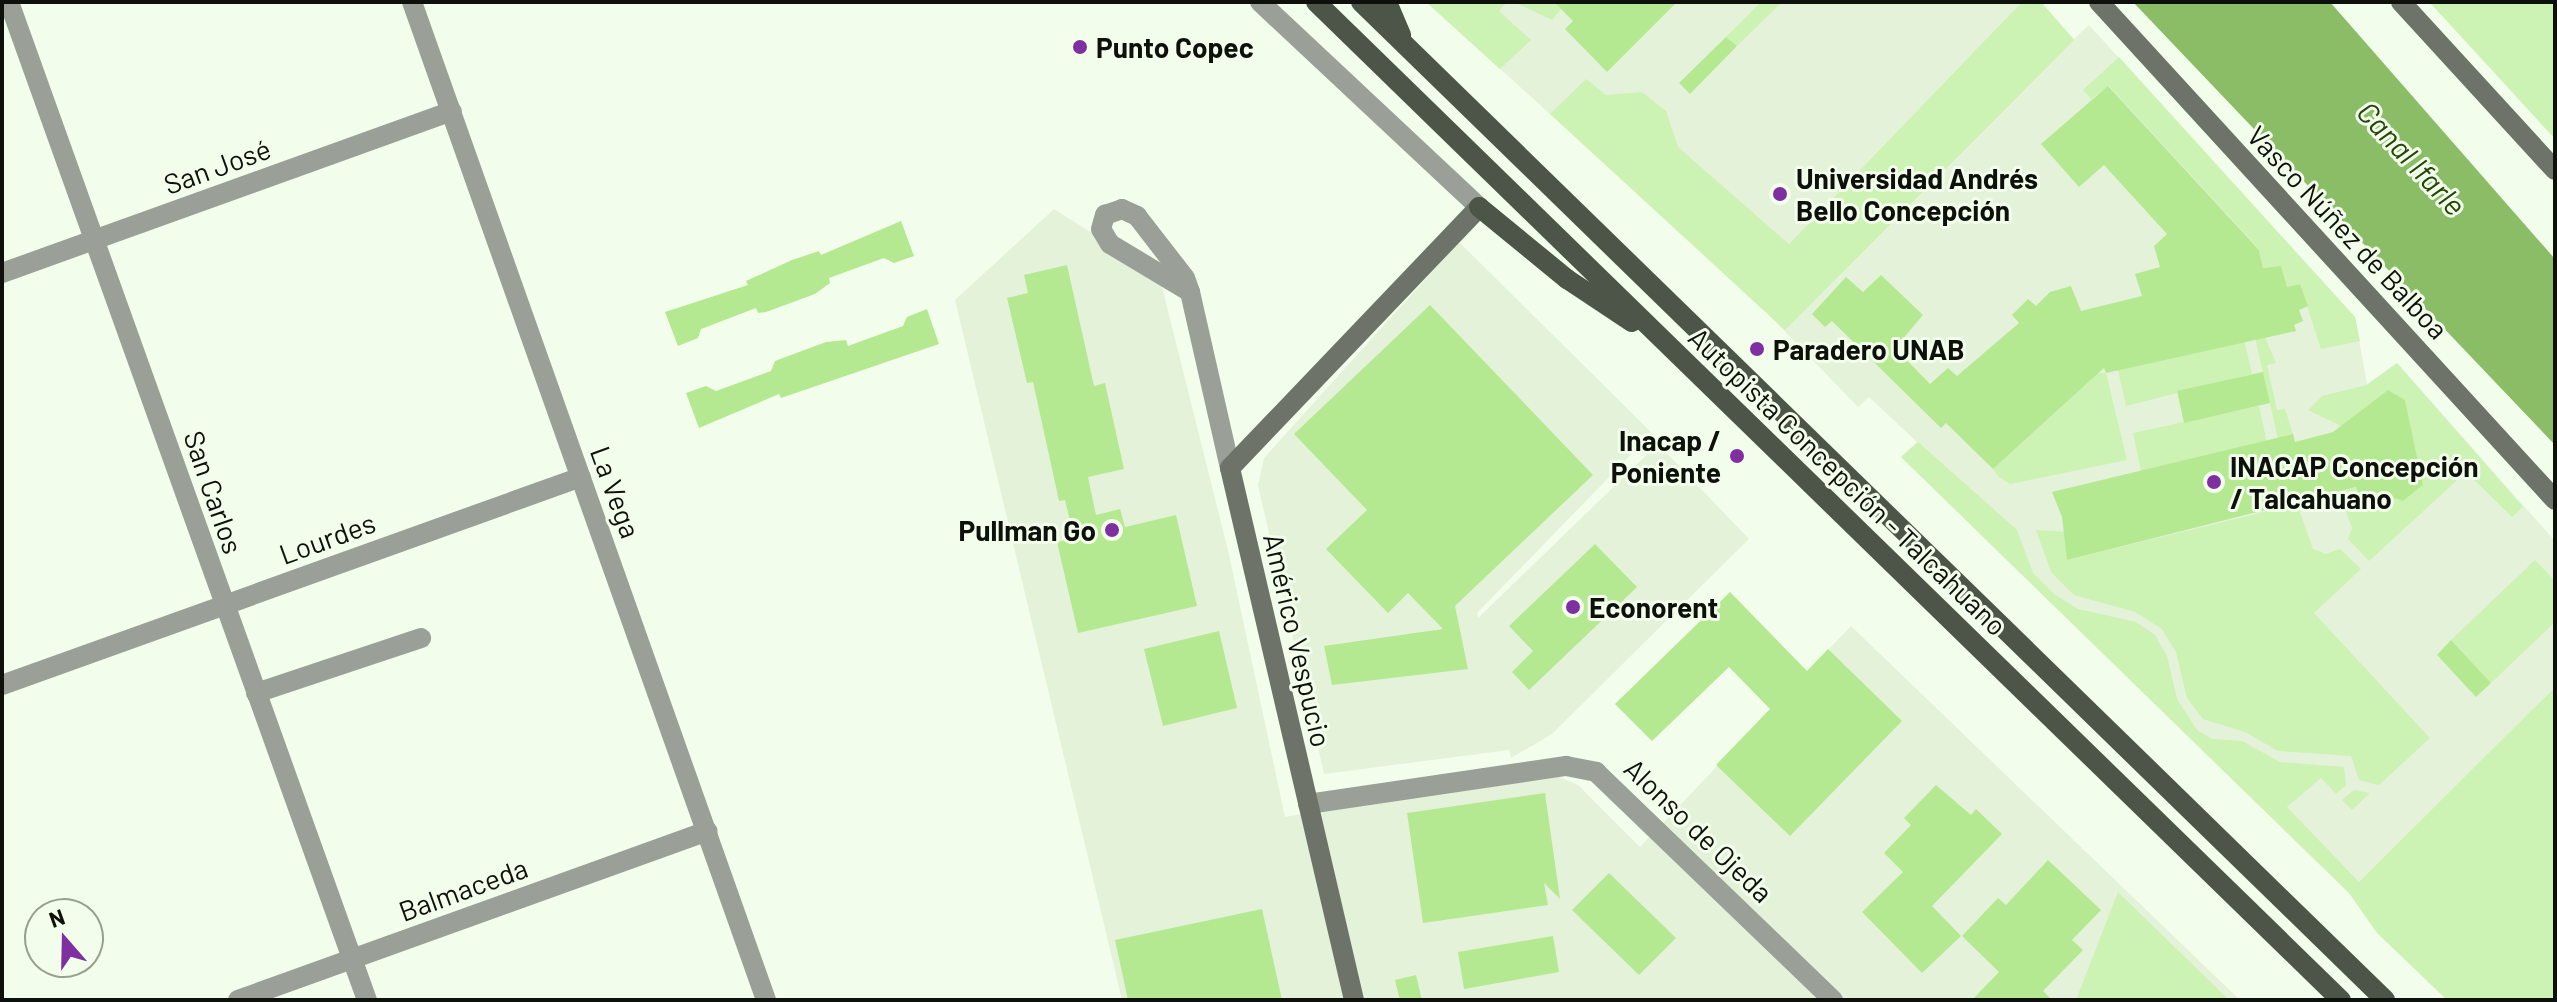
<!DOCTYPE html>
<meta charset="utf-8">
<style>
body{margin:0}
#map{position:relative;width:2557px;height:1002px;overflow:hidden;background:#f2feeb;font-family:Barlow,sans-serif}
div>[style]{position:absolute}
.built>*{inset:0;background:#e4f2da}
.green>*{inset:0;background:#ccf2b4}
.water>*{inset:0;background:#8bbd67}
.building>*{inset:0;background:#b5e991}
.street>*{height:20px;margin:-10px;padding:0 10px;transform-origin:10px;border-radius:10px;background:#9a9f97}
.secondary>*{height:20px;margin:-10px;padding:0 10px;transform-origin:10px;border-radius:10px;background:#6d7369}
.primary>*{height:20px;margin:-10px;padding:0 10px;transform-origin:10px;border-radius:10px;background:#4d5548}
.dots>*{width:22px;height:22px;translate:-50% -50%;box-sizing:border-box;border:4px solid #f2feeb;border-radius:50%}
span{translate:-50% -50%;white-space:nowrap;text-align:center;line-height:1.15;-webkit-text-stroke:6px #f2feeb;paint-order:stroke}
.poi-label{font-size:28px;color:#0e110b;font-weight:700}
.left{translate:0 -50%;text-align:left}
.right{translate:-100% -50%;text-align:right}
.street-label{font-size:28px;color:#0e110b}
.water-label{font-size:30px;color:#254506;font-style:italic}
.frame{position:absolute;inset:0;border:4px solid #0e110b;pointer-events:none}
.north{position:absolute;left:24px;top:898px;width:80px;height:80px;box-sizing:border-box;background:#f2feeb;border:2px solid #979f91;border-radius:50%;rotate:340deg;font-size:22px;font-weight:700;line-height:32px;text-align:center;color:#0e110b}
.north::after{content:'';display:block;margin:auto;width:28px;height:36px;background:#7e30a0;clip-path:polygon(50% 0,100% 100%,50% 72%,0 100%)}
</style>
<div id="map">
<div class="built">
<div style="clip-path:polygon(1426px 2px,2041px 2px,2074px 39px,2089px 25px,2355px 317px,2367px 384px,2397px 363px,2555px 541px,2555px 687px,2349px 893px,1901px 457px,1917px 442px,1869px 397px,1858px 407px,1745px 290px)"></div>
<div style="clip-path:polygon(1054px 209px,1159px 275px,1228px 550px,1285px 817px,1545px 771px,1578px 785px,1640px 847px,1851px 626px,2240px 1000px,1122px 1000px,955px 300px)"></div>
<div style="clip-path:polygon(1459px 242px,1652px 433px,1477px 613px,1478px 618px,1658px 444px,1749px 539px,1552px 734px,1511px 758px,1509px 750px,1324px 774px,1258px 485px,1264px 458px)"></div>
</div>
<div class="green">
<div style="clip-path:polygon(1426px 2px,1507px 2px,1499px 11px,1531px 40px,1500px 69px)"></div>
<div style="clip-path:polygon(1514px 2px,1554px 2px,1561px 9px,1552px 20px)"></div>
<div style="clip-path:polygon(1761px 2px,1782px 2px,1737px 46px,1726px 37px)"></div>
<div style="clip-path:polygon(2022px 2px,2041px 2px,2074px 40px,1785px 330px,1550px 114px,1586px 79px,1606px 95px,1642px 92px,1666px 111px,1678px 147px,1789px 244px)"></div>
<div style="clip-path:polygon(2429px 2px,2555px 2px,2555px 139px,2444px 18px)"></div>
<div style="clip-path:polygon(2119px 57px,2355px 317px,2360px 341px,2321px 349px,2300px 284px,2287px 287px,2281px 266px,2263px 268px,2259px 249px,2109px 86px,2091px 99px,2083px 90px)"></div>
<div style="clip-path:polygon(2264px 335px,2276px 363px,2267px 365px,2277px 410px,2285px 409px,2293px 434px,2278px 439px,2255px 337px)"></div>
<div style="clip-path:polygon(2244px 340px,2252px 374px,2126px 406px,2118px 370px)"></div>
<div style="clip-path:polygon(2397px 363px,2523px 507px,2512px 517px,2466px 472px,2369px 561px,2348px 539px,2352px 528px,2339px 492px,2356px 487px,2360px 495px,2364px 488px,2403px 501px,2423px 485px,2405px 400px,2388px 390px,2344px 424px,2345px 428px,2308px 410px,2322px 396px,2367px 385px)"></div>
<div style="clip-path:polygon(2099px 373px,2106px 373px,2127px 460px,2010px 484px,1999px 477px,1993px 469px)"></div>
<div style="clip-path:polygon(2259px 406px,2267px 443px,2141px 471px,2133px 433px)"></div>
<div style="clip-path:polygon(1918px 442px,2017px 530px,2033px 573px,2054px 594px,2078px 609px,2136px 622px,2155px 635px,2167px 656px,2177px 699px,2197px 730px,2212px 739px,2242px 741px,2280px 762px,2344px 767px,2346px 785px,2336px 794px,2321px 778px,2287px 807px,2359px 882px,2555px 687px,2555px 1000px,2447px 1000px,2377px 933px,2349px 893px,1901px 457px)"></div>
<div style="clip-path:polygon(2297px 504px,2313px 549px,2326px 554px,2340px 549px,2361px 569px,2314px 613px,2430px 738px,2379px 785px,2359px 780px,2351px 756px,2278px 751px,2245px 732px,2203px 719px,2187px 698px,2176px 652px,2162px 629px,2135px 612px,2074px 595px,2051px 572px,2036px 530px,2065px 532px,2067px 560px)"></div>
<div style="clip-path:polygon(2535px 560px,2555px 581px,2555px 622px,2491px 683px,2451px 640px)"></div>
<div style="clip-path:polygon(2354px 790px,2370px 793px,2352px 810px,2342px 800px)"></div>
<div style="clip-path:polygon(2118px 892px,2226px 997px,2225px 1000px,2076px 1000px)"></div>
</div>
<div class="water">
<div style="clip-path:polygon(2133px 2px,2330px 2px,2555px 259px,2555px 445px)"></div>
</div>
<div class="building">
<div style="clip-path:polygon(1554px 2px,1677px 2px,1607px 72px,1565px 29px,1573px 21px)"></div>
<div style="clip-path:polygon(1726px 37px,1737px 46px,1690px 94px,1679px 83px)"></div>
<div style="clip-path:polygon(2108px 86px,2259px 250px,2263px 268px,2281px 266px,2287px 287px,2300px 284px,2308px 306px,2299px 310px,2303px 321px,2294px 325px,2296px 331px,2106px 373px,2104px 368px,1993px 469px,1946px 423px,1941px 428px,1832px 321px,1825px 327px,1812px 314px,1846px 277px,1863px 292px,1881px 275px,1923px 315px,1895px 348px,1930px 384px,1948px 368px,1957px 376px,2019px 323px,2012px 315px,2028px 299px,2036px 306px,2050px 292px,2071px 286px,2081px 311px,2142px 296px,2135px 274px,2160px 267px,2154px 246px,2167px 234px,2104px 165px,2079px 187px,2041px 144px)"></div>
<div style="clip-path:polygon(901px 221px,914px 256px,894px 263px,884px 258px,829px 278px,830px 283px,815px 294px,766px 312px,758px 313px,756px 308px,701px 329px,698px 338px,678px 346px,665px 312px,748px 285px,746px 281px,792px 260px,819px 251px,821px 255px)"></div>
<div style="clip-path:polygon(1067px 265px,1094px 386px,1105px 383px,1124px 469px,1088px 477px,1096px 515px,1120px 509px,1125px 527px,1176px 515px,1197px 606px,1078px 633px,1057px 542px,1074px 538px,1065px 500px,1059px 501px,1033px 382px,1027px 383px,1007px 298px,1028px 293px,1024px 275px)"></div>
<div style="clip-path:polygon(1430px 305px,1593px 475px,1455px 606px,1468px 669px,1332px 685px,1324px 646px,1443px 629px,1408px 593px,1388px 613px,1326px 549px,1367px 510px,1294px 434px)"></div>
<div style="clip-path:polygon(927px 309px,939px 344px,781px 398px,779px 394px,699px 428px,686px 393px,706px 386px,716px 391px,771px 371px,775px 361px,826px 342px,846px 340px,848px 346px,903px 326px,907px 317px)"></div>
<div style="clip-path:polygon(2263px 372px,2270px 403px,2184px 423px,2177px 391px)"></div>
<div style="clip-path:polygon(2388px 390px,2405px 400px,2423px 485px,2403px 501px,2372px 491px,2359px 495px,2356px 487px,2067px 560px,2062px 517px,2052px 492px,2293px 434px,2295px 442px,2333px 432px)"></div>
<div style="clip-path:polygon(1595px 544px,1637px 587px,1529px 690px,1512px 672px,1533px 651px,1509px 626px)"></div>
<div style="clip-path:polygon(1730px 592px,1807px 671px,1828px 649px,1902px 721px,1790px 836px,1716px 765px,1770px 709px,1729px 667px,1652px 741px,1615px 704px)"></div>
<div style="clip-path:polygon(1219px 631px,1237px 708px,1163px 726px,1144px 649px)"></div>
<div style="clip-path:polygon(2451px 640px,2491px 683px,2476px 697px,2437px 655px)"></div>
<div style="clip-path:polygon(1936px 785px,1971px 815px,1976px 809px,2002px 834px,1932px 906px,1961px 936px,1922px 973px,1862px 912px,1903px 872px,1884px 853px,1911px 825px,1904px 818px)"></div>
<div style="clip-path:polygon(1545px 793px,1560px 899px,1544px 883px,1548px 905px,1423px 923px,1407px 813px)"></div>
<div style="clip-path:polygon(2048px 860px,2101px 910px,2072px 940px,2083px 950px,2043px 991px,2052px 1000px,1972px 1000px,1999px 972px,1962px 936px,1998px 898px,2006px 905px)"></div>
<div style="clip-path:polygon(1609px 873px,1676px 938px,1639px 975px,1572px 910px)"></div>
<div style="clip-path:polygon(1262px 909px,1282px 1000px,1128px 1000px,1115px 940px)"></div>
<div style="clip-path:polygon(1553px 936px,1559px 972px,1464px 989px,1458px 952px)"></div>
<div style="clip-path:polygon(1416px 975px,1422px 1000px,1400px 1000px,1395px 980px)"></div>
</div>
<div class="street">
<div style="left:9px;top:2px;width:1060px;rotate:70.27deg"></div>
<div style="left:412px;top:2px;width:1059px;rotate:70.47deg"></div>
<div style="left:1260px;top:2px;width:300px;rotate:43.1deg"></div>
<div style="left:2px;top:273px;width:478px;rotate:-19.8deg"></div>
<div style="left:1190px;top:292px;width:93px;rotate:-149deg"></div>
<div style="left:1110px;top:244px;width:17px;rotate:-121deg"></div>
<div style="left:1101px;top:229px;width:15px;rotate:-74deg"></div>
<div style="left:1105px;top:215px;width:18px;rotate:-19deg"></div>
<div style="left:1122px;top:209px;width:17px;rotate:25deg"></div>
<div style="left:1137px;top:216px;width:78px;rotate:52.3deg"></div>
<div style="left:1185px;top:278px;width:15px;rotate:70deg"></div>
<div style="left:1190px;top:292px;width:180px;rotate:77.2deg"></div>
<div style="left:2px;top:685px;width:615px;rotate:-19.76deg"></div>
<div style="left:256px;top:693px;width:174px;rotate:-18.4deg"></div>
<div style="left:1308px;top:804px;width:261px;rotate:-8.4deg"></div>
<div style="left:1566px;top:766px;width:31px;rotate:11deg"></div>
<div style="left:1596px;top:772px;width:329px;rotate:43.9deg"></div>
<div style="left:238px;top:1000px;width:499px;rotate:-19.8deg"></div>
</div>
<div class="secondary">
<div style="left:2099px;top:2px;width:675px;rotate:47.52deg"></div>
<div style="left:2401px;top:2px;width:228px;rotate:47.5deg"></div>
<div style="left:1354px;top:1000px;width:546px;rotate:-103.12deg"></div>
<div style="left:1230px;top:468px;width:361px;rotate:-46.3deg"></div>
</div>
<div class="primary">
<div style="left:1316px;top:2px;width:1431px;rotate:44.24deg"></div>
<div style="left:1361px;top:2px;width:1430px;rotate:44.26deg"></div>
<div style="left:1387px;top:2px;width:36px;rotate:67deg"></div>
<div style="left:1479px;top:207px;width:114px;rotate:39.3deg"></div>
<div style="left:1567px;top:279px;width:78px;rotate:33.5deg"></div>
</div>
<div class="dots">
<div style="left:1080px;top:47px;background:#7e30a0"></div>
<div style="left:1780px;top:194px;background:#7e30a0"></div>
<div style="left:1757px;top:349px;background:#7e30a0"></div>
<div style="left:1737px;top:456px;background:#7e30a0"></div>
<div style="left:2214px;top:482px;background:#7e30a0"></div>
<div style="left:1112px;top:530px;background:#7e30a0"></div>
<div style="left:1573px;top:607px;background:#7e30a0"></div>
</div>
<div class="poi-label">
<span class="left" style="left:1096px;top:47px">Punto Copec</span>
<span class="left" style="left:1796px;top:194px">Universidad Andrés<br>Bello Concepción</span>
<span class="left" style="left:1773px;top:349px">Paradero UNAB</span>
<span class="right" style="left:1721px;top:456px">Inacap /<br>Poniente</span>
<span class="left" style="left:2230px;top:482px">INACAP Concepción<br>/ Talcahuano</span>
<span class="right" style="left:1096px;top:530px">Pullman Go</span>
<span class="left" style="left:1589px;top:607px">Econorent</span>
</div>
<div class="street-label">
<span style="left:217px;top:166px;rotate:-20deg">San José</span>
<span style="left:2348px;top:232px;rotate:47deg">Vasco Núñez de Balboa</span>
<span style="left:1848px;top:481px;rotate:44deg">Autopista Concepción - Talcahuano</span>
<span style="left:214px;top:492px;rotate:71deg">San Carlos</span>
<span style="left:616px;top:492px;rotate:70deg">La Vega</span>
<span style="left:327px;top:538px;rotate:-20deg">Lourdes</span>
<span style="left:1298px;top:640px;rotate:77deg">Américo Vespucio</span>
<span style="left:1699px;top:830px;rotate:44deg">Alonso de Ojeda</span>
<span style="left:463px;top:889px;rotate:-20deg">Balmaceda</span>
</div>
<div class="water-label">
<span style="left:2412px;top:158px;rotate:47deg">Canal Ifarle</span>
</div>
<div class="frame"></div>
<div class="north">N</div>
</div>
